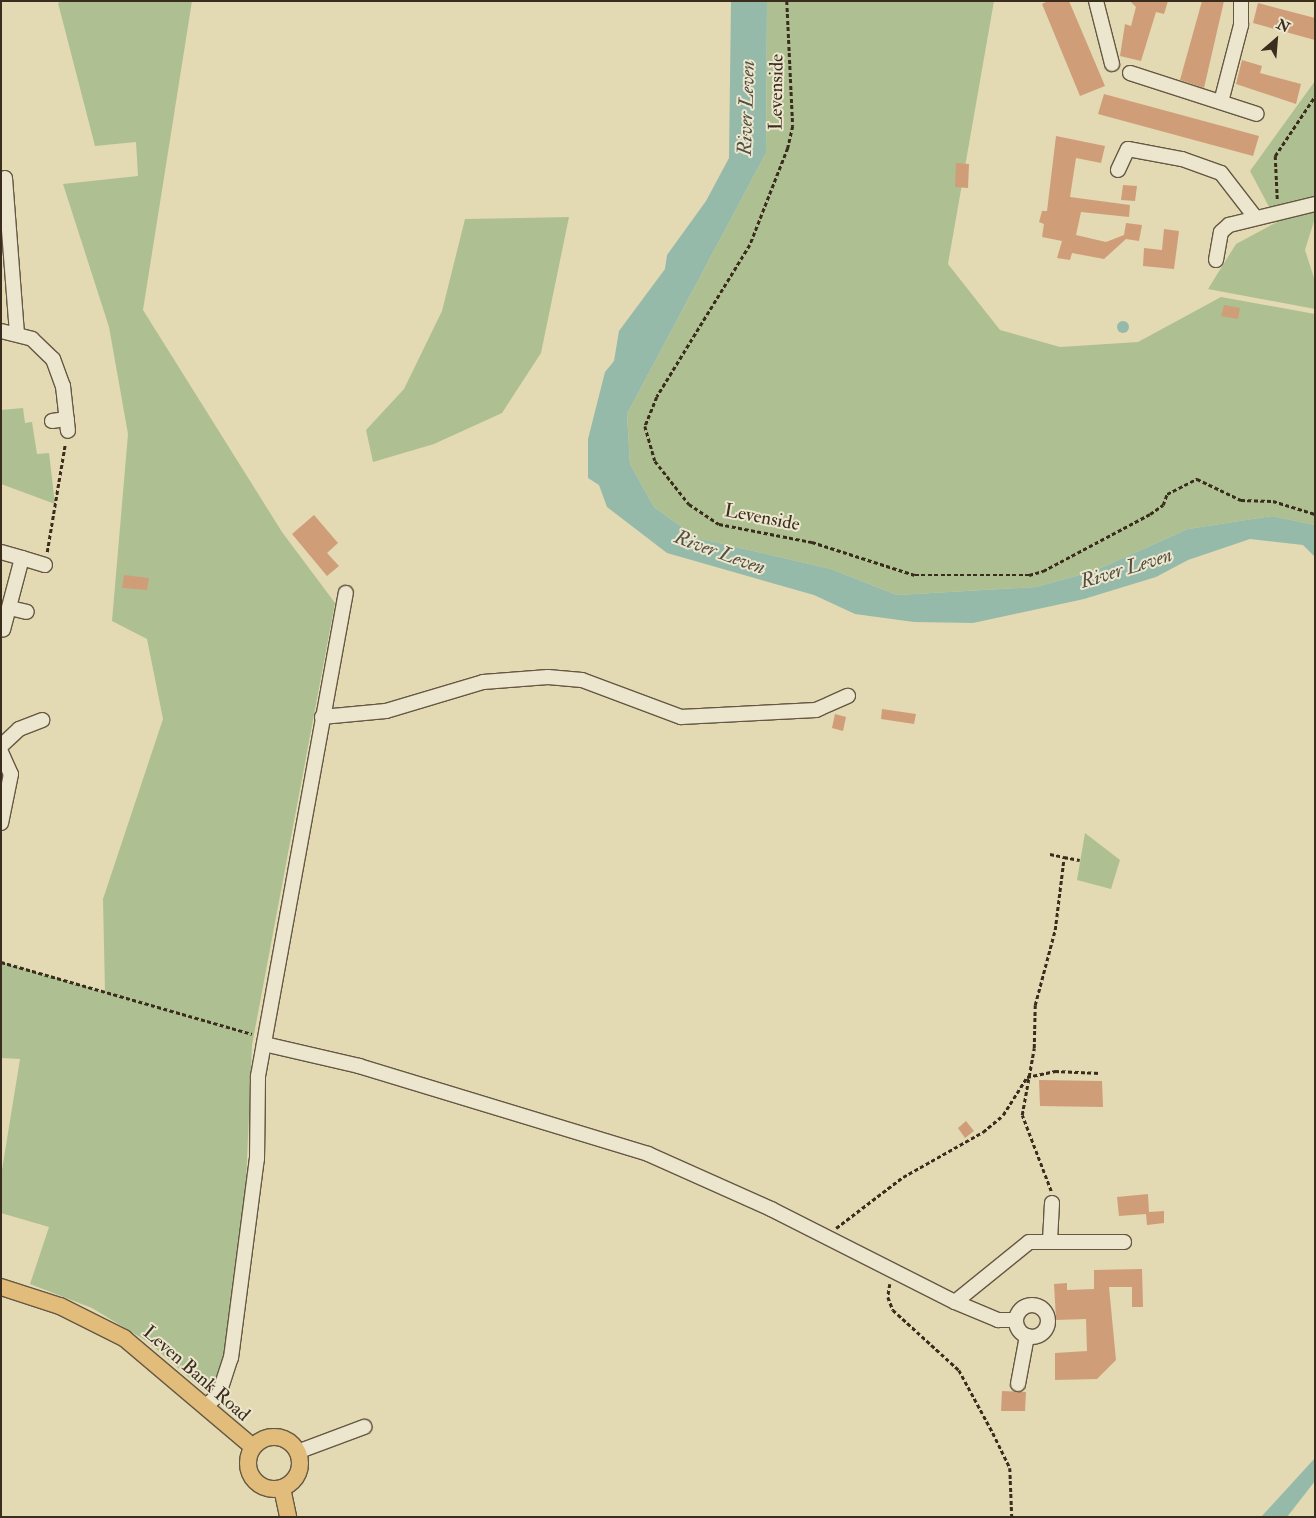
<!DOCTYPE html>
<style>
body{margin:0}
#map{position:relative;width:1316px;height:1518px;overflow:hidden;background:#e3d9b3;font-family:"IM FELL Double Pica",serif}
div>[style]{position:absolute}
.green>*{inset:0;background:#aec091}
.water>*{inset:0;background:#95baaa}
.round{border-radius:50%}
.building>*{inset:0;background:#cf9e79}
.path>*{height:2.5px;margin-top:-1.25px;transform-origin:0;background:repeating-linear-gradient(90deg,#3b2d1e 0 4px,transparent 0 6.5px)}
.roads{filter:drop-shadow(1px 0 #655843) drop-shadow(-1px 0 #655843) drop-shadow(0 1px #655843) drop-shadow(0 -1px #655843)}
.minor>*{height:14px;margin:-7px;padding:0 7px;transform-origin:7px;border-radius:7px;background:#ede6ce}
.minor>.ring{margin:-7px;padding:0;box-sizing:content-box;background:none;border:14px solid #ede6ce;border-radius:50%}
.major>*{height:16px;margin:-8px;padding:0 8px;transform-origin:8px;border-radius:8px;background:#e2bc7a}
.major>.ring{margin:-8px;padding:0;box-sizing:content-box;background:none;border:16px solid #e2bc7a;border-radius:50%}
span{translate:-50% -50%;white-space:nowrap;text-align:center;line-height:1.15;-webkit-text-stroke:4px #ede6ce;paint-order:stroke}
.street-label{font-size:19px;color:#3b2d1e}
.water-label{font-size:20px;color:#525041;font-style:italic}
.frame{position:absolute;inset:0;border:2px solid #3b2d1e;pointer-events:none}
.north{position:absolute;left:1251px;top:15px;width:50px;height:50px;-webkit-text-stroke:4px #ede6ce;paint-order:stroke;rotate:27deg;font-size:14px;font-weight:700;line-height:20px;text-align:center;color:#3b2d1e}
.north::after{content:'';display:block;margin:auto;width:18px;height:22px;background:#3b2d1e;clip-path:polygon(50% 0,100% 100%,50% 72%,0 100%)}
</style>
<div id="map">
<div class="green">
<div style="clip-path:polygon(63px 1px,192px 1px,143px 310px,282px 532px,335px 603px,252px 1045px,246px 1183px,225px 1360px,219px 1382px,207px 1393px,148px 1342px,92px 1308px,30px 1284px,49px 1227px,1px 1213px,1px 1176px,20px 1059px,1px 1058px,1px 962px,105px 992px,103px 899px,163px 719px,147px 639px,112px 621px,128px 434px,109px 327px,63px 184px,138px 176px,136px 142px,95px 146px,58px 3px)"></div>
<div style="clip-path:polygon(767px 1px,994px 1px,948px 264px,1000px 330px,1060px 347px,1138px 342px,1221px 297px,1315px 314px,1315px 525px,1272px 516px,1188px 529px,1094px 571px,1036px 587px,897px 595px,831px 569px,697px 538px,654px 507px,630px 464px,627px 414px,766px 153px)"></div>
<div style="clip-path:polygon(1315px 81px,1315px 218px,1305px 250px,1315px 281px,1315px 309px,1208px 289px,1236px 244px,1277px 222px,1250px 171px)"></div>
<div style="clip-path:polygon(569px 217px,541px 353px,502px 413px,434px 444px,373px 462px,366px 430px,404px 389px,442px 311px,465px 219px)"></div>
<div style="clip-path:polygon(23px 408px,25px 423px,32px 422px,37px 454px,49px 453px,55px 504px,1px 484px,1px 410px)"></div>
<div style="clip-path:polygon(1085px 833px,1120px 860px,1111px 889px,1077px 880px)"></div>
</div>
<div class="water">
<div style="clip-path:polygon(731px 1px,767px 1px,766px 153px,627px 414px,630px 464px,654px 507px,697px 538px,831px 569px,897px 595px,1036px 587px,1094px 571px,1188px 529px,1272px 516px,1315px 525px,1315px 557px,1303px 545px,1250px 539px,1188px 560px,1156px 577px,1084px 599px,973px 623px,914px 622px,855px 614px,814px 595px,667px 553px,607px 507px,599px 485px,588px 478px,588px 439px,605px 372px,614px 361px,619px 331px,665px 269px,667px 255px,706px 201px,729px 158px)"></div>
<div class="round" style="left:1117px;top:321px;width:12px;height:12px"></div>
<div style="clip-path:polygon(1315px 1458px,1315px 1481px,1287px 1517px,1261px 1517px)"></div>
</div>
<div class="building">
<div style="clip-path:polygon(1048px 1px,1069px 1px,1105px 86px,1080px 96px,1042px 4px)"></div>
<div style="clip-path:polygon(1130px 1px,1168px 1px,1164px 14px,1156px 12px,1141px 61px,1120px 56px,1125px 24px,1131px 26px,1136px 7px)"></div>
<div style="clip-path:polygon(1202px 1px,1224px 1px,1204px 88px,1180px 80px)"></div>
<div style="clip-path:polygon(1258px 3px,1315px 18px,1315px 40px,1253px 23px)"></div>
<div style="clip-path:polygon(1242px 60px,1262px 66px,1260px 73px,1301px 84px,1296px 104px,1236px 84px)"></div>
<div style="clip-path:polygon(1104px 94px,1259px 136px,1253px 156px,1098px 114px)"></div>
<div style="clip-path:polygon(1056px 136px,1105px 146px,1101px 163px,1076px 158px,1070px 197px,1130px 205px,1129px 217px,1081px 212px,1076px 235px,1106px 242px,1124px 235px,1126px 223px,1142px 225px,1139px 241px,1126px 239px,1104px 259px,1072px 253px,1070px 260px,1057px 258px,1062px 241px,1042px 237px,1044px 224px,1039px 222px,1042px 211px,1047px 211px)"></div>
<div style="clip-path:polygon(956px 163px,969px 164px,968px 188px,955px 187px)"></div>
<div style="clip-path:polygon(1123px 185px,1137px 186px,1135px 201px,1121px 200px)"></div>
<div style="clip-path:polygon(1164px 229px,1179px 231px,1174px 269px,1143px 266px,1144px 248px,1162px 250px)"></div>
<div style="clip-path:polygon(1224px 305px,1240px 308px,1238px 319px,1221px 316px)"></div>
<div style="clip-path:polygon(314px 515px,338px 543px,327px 553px,339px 566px,327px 576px,292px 534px)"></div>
<div style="clip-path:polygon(124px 575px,149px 578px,147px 590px,122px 588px)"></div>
<div style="clip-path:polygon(882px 709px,916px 714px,914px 724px,881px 719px)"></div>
<div style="clip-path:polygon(835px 714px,846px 717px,843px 731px,832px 728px)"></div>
<div style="clip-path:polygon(1039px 1080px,1102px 1081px,1103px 1107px,1040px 1106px)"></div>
<div style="clip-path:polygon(966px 1121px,974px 1131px,965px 1138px,958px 1128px)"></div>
<div style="clip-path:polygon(1148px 1194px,1149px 1212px,1164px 1211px,1164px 1223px,1147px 1225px,1146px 1214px,1119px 1216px,1117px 1197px)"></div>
<div style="clip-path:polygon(1142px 1269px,1143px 1307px,1132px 1307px,1132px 1287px,1109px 1287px,1116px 1360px,1097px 1379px,1055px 1380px,1055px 1353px,1087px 1351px,1086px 1319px,1056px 1320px,1054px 1284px,1067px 1283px,1067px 1290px,1094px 1289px,1094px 1270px)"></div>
<div style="clip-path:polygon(1002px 1391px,1026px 1392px,1025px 1411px,1001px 1411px)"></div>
</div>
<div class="path">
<div style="left:787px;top:1px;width:125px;rotate:87.3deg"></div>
<div style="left:793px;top:126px;width:23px;rotate:103deg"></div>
<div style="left:788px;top:148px;width:104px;rotate:111.4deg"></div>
<div style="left:750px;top:245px;width:178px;rotate:121.5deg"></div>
<div style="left:657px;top:397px;width:31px;rotate:112deg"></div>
<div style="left:645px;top:426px;width:36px;rotate:74deg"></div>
<div style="left:655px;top:461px;width:55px;rotate:51.7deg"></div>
<div style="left:689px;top:504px;width:36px;rotate:34deg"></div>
<div style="left:719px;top:524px;width:95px;rotate:11deg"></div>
<div style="left:812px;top:542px;width:108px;rotate:17.8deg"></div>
<div style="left:915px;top:575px;width:114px"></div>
<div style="left:1029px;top:575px;width:15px;rotate:-16deg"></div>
<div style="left:1043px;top:571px;width:121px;rotate:-28deg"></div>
<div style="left:1150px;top:514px;width:16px;rotate:-35deg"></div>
<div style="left:1163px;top:505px;width:12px;rotate:-70deg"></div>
<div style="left:1167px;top:494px;width:34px;rotate:-27deg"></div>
<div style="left:1197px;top:479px;width:49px;rotate:25.5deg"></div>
<div style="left:1241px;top:500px;width:32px;rotate:2deg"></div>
<div style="left:1273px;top:501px;width:44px;rotate:17.2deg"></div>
<div style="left:1277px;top:199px;width:43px;rotate:-92.7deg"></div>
<div style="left:1275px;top:156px;width:72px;rotate:-56.3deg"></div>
<div style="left:47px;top:552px;width:109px;rotate:-80.5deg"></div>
<div style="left:1050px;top:854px;width:14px;rotate:12deg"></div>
<div style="left:1px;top:962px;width:261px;rotate:16deg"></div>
<div style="left:1051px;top:1191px;width:81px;rotate:-110.9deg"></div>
<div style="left:1022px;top:1115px;width:68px;rotate:-79.8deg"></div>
<div style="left:1034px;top:1048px;width:43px;rotate:-88.7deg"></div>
<div style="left:1035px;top:1005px;width:78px;rotate:-75.1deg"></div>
<div style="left:1055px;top:930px;width:74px;rotate:-83deg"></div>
<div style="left:1064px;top:857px;width:16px;rotate:11deg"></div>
<div style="left:836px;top:1228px;width:84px;rotate:-37.3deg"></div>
<div style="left:903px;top:1177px;width:92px;rotate:-29.4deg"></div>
<div style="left:983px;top:1132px;width:26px;rotate:-40deg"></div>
<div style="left:1003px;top:1115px;width:45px;rotate:-57.7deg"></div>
<div style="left:1027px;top:1077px;width:29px;rotate:-12deg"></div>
<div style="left:1055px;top:1071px;width:45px;rotate:2.5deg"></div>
<div style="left:890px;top:1284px;width:13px;rotate:99deg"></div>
<div style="left:888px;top:1297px;width:14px;rotate:69deg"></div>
<div style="left:893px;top:1310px;width:89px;rotate:42.3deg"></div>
<div style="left:959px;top:1370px;width:72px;rotate:61.6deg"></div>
<div style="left:993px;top:1433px;width:39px;rotate:64deg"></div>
<div style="left:1010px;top:1468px;width:49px;rotate:87.7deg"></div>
</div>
<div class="roads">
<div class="minor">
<div style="left:1096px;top:1px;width:65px;rotate:75.7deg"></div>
<div style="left:1130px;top:73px;width:133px;rotate:17.9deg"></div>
<div style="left:1221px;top:102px;width:80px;rotate:-75.4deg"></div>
<div style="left:1241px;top:25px;width:24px;rotate:-90deg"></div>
<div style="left:1118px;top:170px;width:23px;rotate:-65deg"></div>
<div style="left:1128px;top:149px;width:55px;rotate:10.5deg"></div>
<div style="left:1182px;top:159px;width:41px;rotate:19.7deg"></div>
<div style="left:1221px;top:173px;width:56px;rotate:52.3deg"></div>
<div style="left:5px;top:178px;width:155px;rotate:85.6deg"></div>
<div style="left:1216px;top:260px;width:28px;rotate:-80deg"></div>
<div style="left:1221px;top:232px;width:11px;rotate:-41deg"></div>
<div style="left:1229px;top:225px;width:89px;rotate:-13.7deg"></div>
<div style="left:1px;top:331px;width:32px;rotate:14deg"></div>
<div style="left:32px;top:339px;width:29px;rotate:44deg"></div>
<div style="left:53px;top:359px;width:29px;rotate:70deg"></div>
<div style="left:63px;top:386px;width:45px;rotate:83.7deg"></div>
<div style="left:52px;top:421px;width:15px;rotate:-8deg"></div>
<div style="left:1px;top:552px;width:22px;rotate:16deg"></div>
<div style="left:22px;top:558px;width:74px;rotate:104.8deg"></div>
<div style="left:22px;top:558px;width:24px;rotate:17deg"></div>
<div style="left:10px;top:608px;width:17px;rotate:13deg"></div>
<div style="left:322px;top:717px;width:64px;rotate:-5.4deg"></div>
<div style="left:386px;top:711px;width:101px;rotate:-16.6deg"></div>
<div style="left:483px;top:682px;width:65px;rotate:-4.4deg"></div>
<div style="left:548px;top:677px;width:34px;rotate:5deg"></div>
<div style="left:582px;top:680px;width:106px;rotate:20.5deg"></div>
<div style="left:681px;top:717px;width:135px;rotate:-3deg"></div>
<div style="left:816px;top:710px;width:35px;rotate:-24deg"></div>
<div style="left:1px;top:746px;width:25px;rotate:-43deg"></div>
<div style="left:19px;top:729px;width:25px;rotate:-21deg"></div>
<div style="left:1px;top:752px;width:24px;rotate:66deg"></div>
<div style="left:11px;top:774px;width:50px;rotate:101.5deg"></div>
<div style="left:264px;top:1044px;width:98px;rotate:13deg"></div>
<div style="left:359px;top:1066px;width:302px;rotate:16.9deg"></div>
<div style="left:648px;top:1154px;width:135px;rotate:24.1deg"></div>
<div style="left:771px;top:1209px;width:206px;rotate:26.8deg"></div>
<div style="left:955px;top:1302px;width:95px;rotate:-39deg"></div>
<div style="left:1029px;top:1242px;width:95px"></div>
<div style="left:1050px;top:1241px;width:38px;rotate:-87deg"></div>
<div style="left:955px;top:1302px;width:47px;rotate:22.7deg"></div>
<div style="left:998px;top:1320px;width:18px"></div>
<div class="ring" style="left:1016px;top:1305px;width:18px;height:18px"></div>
<div style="left:1018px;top:1384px;width:49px;rotate:-79.4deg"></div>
<div style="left:205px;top:1407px;width:19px;rotate:-43deg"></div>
<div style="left:219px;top:1394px;width:38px;rotate:-72deg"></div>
<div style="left:231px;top:1358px;width:201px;rotate:-82.6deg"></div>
<div style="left:257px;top:1159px;width:83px;rotate:-89.3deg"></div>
<div style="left:258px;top:1076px;width:491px;rotate:-79.7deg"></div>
<div style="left:297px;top:1452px;width:72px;rotate:-20.5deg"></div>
</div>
<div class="major">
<div style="left:1px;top:1287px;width:62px;rotate:17.9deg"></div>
<div style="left:60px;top:1306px;width:72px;rotate:26.6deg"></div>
<div style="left:124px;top:1338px;width:169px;rotate:40.2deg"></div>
<div class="ring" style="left:248px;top:1437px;width:36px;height:36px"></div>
<div style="left:282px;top:1488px;width:30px;rotate:78deg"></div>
</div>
</div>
<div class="street-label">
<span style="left:777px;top:92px;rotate:-89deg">Levenside</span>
<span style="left:762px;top:518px;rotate:11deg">Levenside</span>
<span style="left:196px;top:1374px;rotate:41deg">Leven Bank Road</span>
</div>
<div class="water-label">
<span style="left:746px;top:108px;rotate:-88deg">River Leven</span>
<span style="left:720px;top:552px;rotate:20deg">River Leven</span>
<span style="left:1126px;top:568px;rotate:-17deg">River Leven</span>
</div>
<div class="frame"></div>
<div class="north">N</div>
</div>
